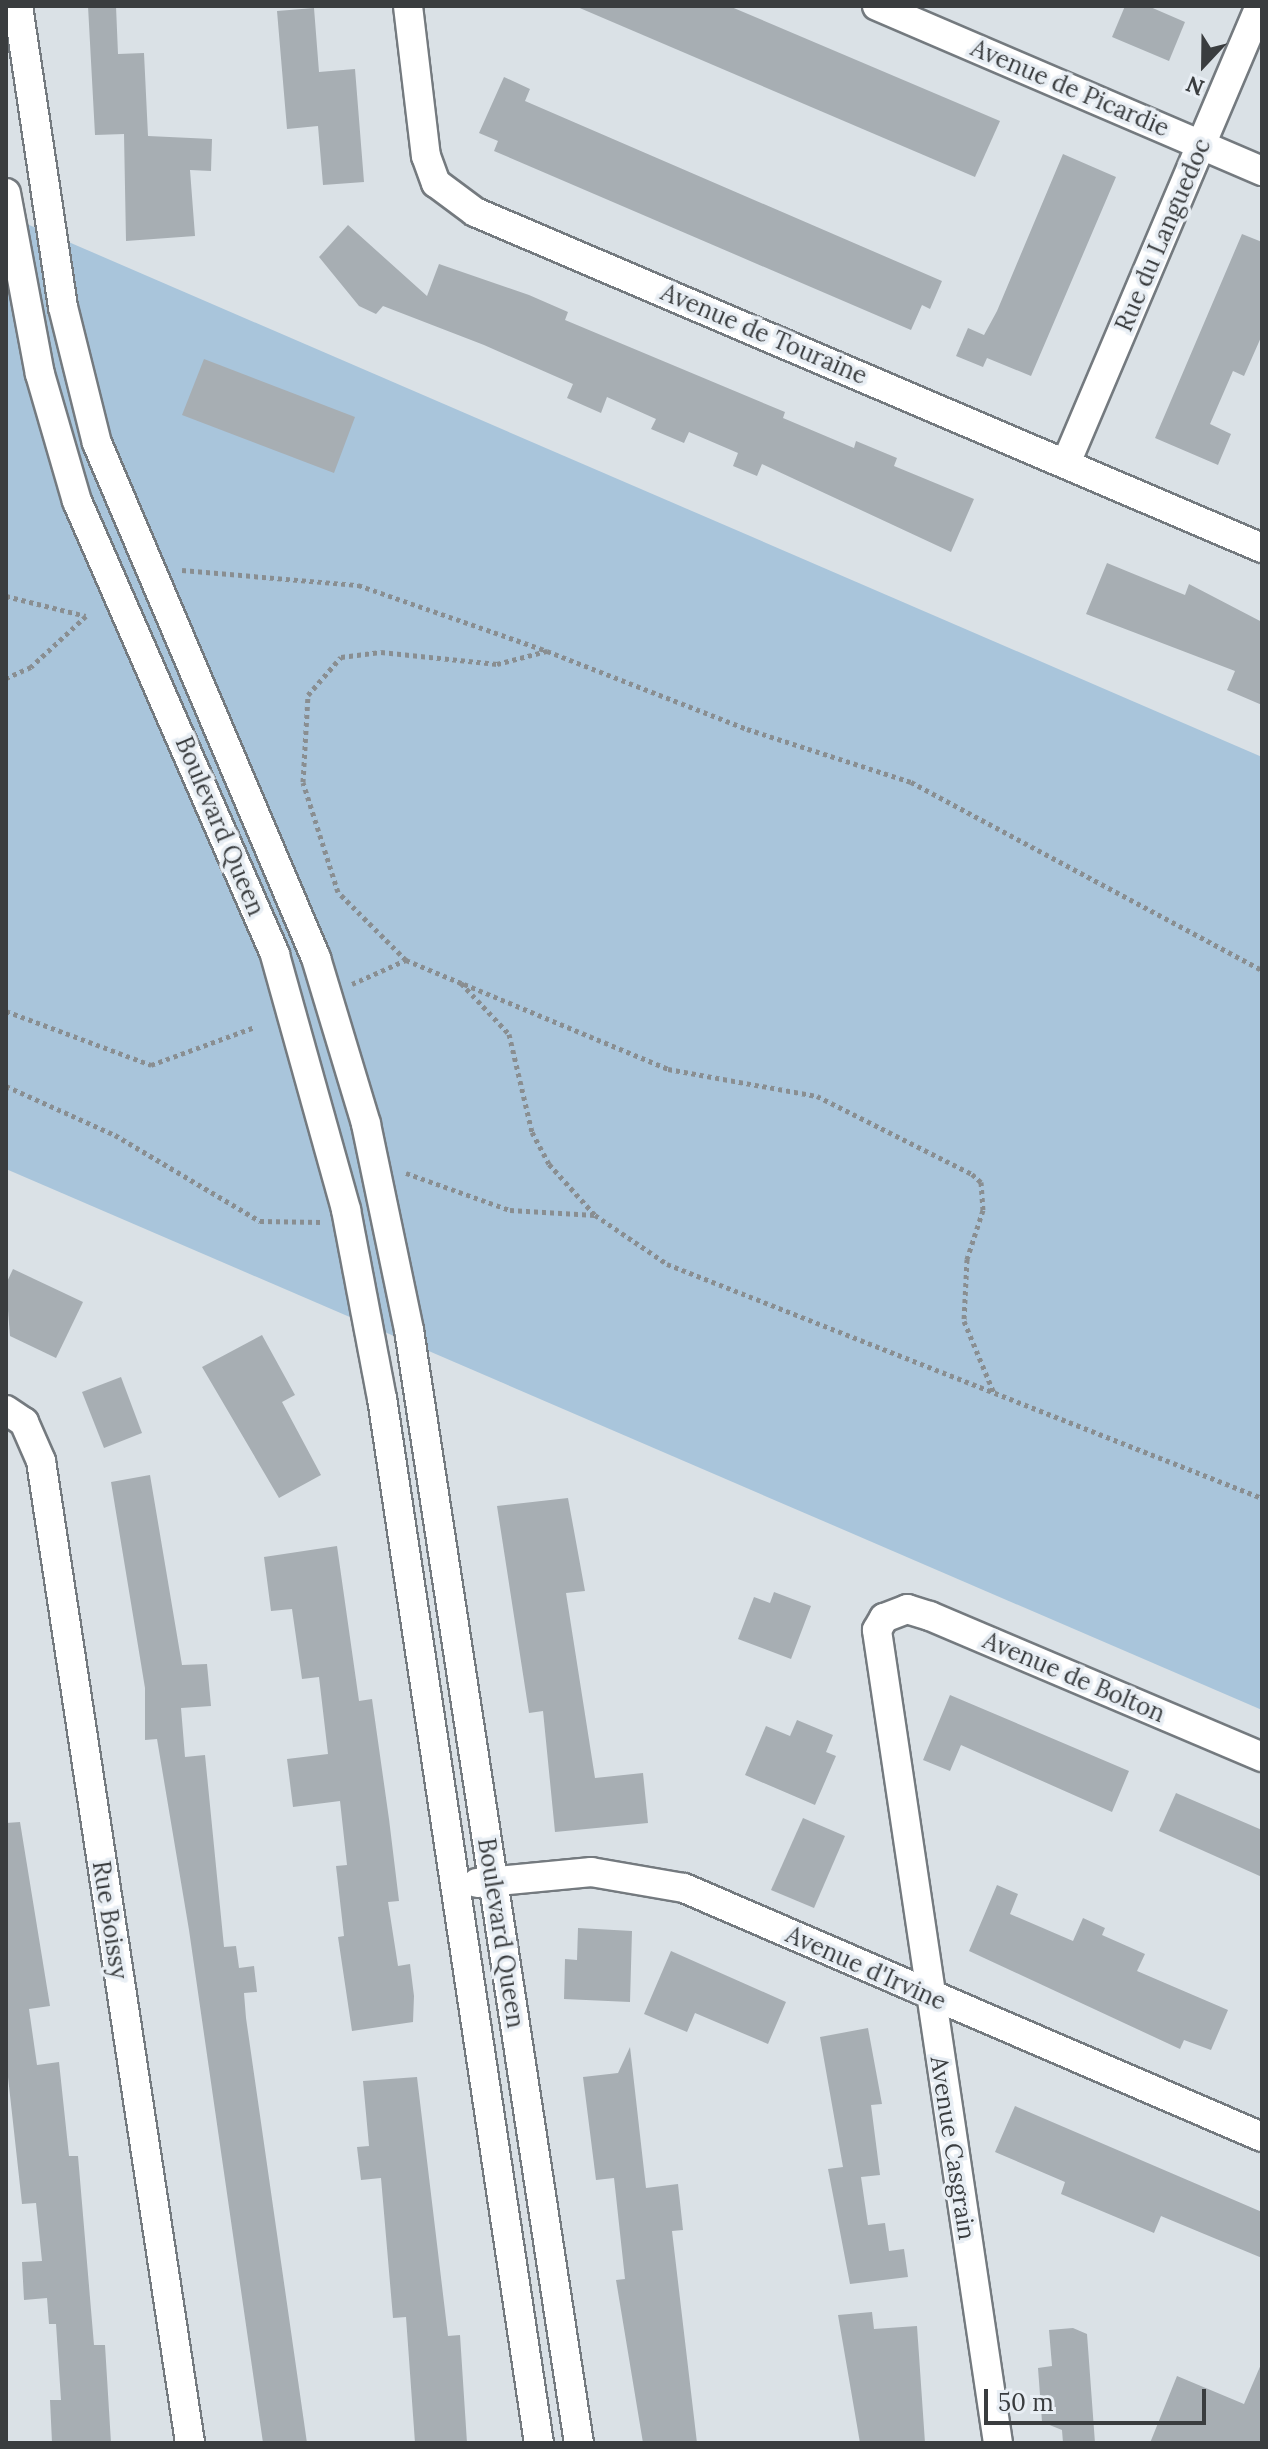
<!DOCTYPE html>
<style>
body{margin:0}
#map{position:relative;width:1268px;height:2449px;overflow:hidden;background:#dae1e6;font-family:Lora,serif}
div>[style]{position:absolute}
.green>*{inset:0;background:#a9c5db}
.building>*{inset:0;background:#a7aeb3}
.path>*{height:5px;margin-top:-2.5px;transform-origin:0;background:repeating-linear-gradient(90deg,#898e91 0 4px,transparent 0 8px)}
.roads{filter:drop-shadow(2px 0 #747a7f) drop-shadow(-2px 0 #747a7f) drop-shadow(0 2px #747a7f) drop-shadow(0 -2px #747a7f)}
.minor>*{height:28px;margin:-14px;padding:0 14px;transform-origin:14px;border-radius:14px;background:#fff}
span{translate:-50% -50%;white-space:nowrap;text-align:center;line-height:1.15;-webkit-text-stroke:7px #e8eef4;paint-order:stroke}
.street-label{font-size:24px;color:#3a3d3f}
.frame{position:absolute;inset:0;border:8px solid #3a3d3f;pointer-events:none}
.north{position:absolute;left:1164px;top:24px;width:80px;height:80px;-webkit-text-stroke:6px #e8eef4;paint-order:stroke;rotate:202deg;font-size:22px;font-weight:700;line-height:32px;text-align:center;color:#3a3d3f}
.north::after{content:'';display:block;margin:auto;width:28px;height:36px;background:#3a3d3f;clip-path:polygon(50% 0,100% 100%,50% 72%,0 100%)}
.scale{position:absolute;left:984px;top:2389px;width:222px;height:36px;box-sizing:border-box;border:4px solid #3a3d3f;border-top:0;padding-left:10px;font-size:24px;line-height:28px;white-space:nowrap;color:#3a3d3f;-webkit-text-stroke:6px #e8eef4;paint-order:stroke}
</style>
<div id="map">
<div class="green">
<div style="clip-path:polygon(6px 215px,1262px 757px,1262px 1710px,6px 1169px)"></div>
</div>
<div class="building">
<div style="clip-path:polygon(88px 6px,116px 6px,118px 54px,144px 53px,148px 136px,212px 139px,211px 171px,190px 170px,195px 236px,126px 241px,124px 134px,95px 135px)"></div>
<div style="clip-path:polygon(575px 6px,729px 6px,1000px 121px,975px 177px)"></div>
<div style="clip-path:polygon(1125px 6px,1148px 6px,1185px 22px,1169px 61px,1112px 37px)"></div>
<div style="clip-path:polygon(314px 8px,319px 72px,355px 69px,364px 182px,323px 185px,318px 126px,287px 129px,277px 11px)"></div>
<div style="clip-path:polygon(504px 77px,530px 89px,525px 101px,942px 281px,930px 309px,922px 305px,911px 330px,494px 151px,498px 141px,479px 133px)"></div>
<div style="clip-path:polygon(1063px 154px,1116px 177px,1031px 376px,987px 358px,983px 367px,956px 356px,968px 328px,984px 335px,997px 311px)"></div>
<div style="clip-path:polygon(348px 225px,427px 296px,439px 264px,529px 295px,568px 312px,565px 320px,785px 412px,783px 418px,854px 448px,856px 441px,897px 458px,894px 466px,974px 499px,951px 552px,762px 464px,757px 476px,733px 466px,738px 453px,689px 432px,684px 443px,651px 429px,656px 419px,607px 397px,601px 413px,567px 398px,573px 384px,484px 345px,383px 306px,376px 314px,359px 306px,319px 257px)"></div>
<div style="clip-path:polygon(1242px 234px,1262px 242px,1262px 335px,1244px 376px,1233px 371px,1210px 424px,1231px 434px,1218px 465px,1155px 438px)"></div>
<div style="clip-path:polygon(204px 359px,355px 417px,334px 473px,182px 415px)"></div>
<div style="clip-path:polygon(1107px 563px,1185px 595px,1189px 584px,1262px 622px,1262px 705px,1227px 690px,1235px 671px,1086px 614px)"></div>
<div style="clip-path:polygon(13px 1269px,83px 1302px,56px 1358px,10px 1336px,6px 1284px)"></div>
<div style="clip-path:polygon(262px 1335px,295px 1395px,282px 1402px,321px 1475px,279px 1498px,202px 1367px)"></div>
<div style="clip-path:polygon(121px 1377px,142px 1433px,104px 1448px,82px 1392px)"></div>
<div style="clip-path:polygon(150px 1475px,182px 1665px,207px 1664px,211px 1706px,181px 1708px,185px 1757px,205px 1755px,224px 1947px,236px 1946px,239px 1968px,254px 1966px,257px 1992px,244px 1993px,246px 2018px,307px 2443px,263px 2443px,189px 1930px,157px 1739px,145px 1740px,145px 1688px,111px 1482px)"></div>
<div style="clip-path:polygon(568px 1498px,585px 1591px,566px 1593px,595px 1778px,643px 1773px,648px 1823px,555px 1832px,543px 1711px,529px 1713px,497px 1506px)"></div>
<div style="clip-path:polygon(337px 1546px,359px 1701px,372px 1699px,389px 1819px,399px 1901px,388px 1902px,398px 1966px,410px 1964px,414px 1996px,413px 2022px,352px 2031px,338px 1937px,344px 1936px,336px 1866px,347px 1865px,340px 1801px,293px 1807px,287px 1759px,328px 1754px,319px 1677px,302px 1679px,292px 1609px,271px 1611px,264px 1557px)"></div>
<div style="clip-path:polygon(774px 1592px,811px 1606px,791px 1659px,738px 1639px,754px 1597px,770px 1603px)"></div>
<div style="clip-path:polygon(950px 1695px,1129px 1771px,1112px 1812px,961px 1745px,950px 1771px,923px 1760px)"></div>
<div style="clip-path:polygon(797px 1720px,833px 1735px,826px 1752px,836px 1756px,815px 1805px,745px 1775px,766px 1726px,790px 1736px)"></div>
<div style="clip-path:polygon(1176px 1793px,1262px 1830px,1262px 1877px,1159px 1831px)"></div>
<div style="clip-path:polygon(803px 1818px,845px 1836px,814px 1908px,771px 1890px)"></div>
<div style="clip-path:polygon(20px 1822px,50px 2006px,29px 2009px,37px 2065px,59px 2062px,69px 2156px,78px 2156px,94px 2345px,105px 2345px,111px 2443px,52px 2443px,50px 2400px,61px 2400px,56px 2324px,49px 2324px,47px 2298px,24px 2300px,22px 2262px,42px 2261px,36px 2203px,22px 2204px,6px 2059px,6px 1823px)"></div>
<div style="clip-path:polygon(997px 1885px,1018px 1894px,1010px 1914px,1073px 1941px,1083px 1918px,1105px 1928px,1102px 1935px,1145px 1954px,1137px 1971px,1228px 2010px,1211px 2050px,1184px 2040px,1180px 2049px,969px 1951px)"></div>
<div style="clip-path:polygon(578px 1928px,632px 1931px,630px 2002px,564px 1999px,565px 1959px,577px 1960px)"></div>
<div style="clip-path:polygon(671px 1951px,786px 2002px,768px 2044px,695px 2013px,687px 2032px,644px 2014px)"></div>
<div style="clip-path:polygon(868px 2028px,882px 2104px,871px 2105px,880px 2175px,861px 2177px,868px 2225px,885px 2223px,889px 2251px,904px 2249px,908px 2277px,850px 2284px,828px 2169px,843px 2167px,820px 2037px)"></div>
<div style="clip-path:polygon(630px 2047px,646px 2188px,678px 2184px,683px 2230px,672px 2231px,697px 2443px,643px 2443px,616px 2280px,625px 2279px,614px 2178px,596px 2180px,583px 2077px,618px 2073px)"></div>
<div style="clip-path:polygon(417px 2077px,448px 2336px,460px 2335px,467px 2443px,415px 2443px,406px 2317px,393px 2318px,381px 2178px,361px 2180px,357px 2147px,369px 2146px,363px 2081px)"></div>
<div style="clip-path:polygon(1015px 2106px,1262px 2212px,1262px 2258px,1161px 2216px,1154px 2233px,1061px 2194px,1065px 2182px,995px 2152px)"></div>
<div style="clip-path:polygon(872px 2312px,874px 2329px,917px 2326px,925px 2443px,860px 2443px,838px 2315px)"></div>
<div style="clip-path:polygon(1073px 2328px,1087px 2334px,1095px 2443px,1063px 2443px,1062px 2430px,1042px 2422px,1038px 2368px,1052px 2366px,1049px 2330px)"></div>
<div style="clip-path:polygon(1262px 2362px,1262px 2443px,1150px 2443px,1177px 2376px,1244px 2404px)"></div>
</div>
<div class="path">
<div style="left:182px;top:570px;width:177px;rotate:4.9deg"></div>
<div style="left:358px;top:585px;width:200px;rotate:19.2deg"></div>
<div style="left:6px;top:596px;width:82px;rotate:14deg"></div>
<div style="left:86px;top:616px;width:75px;rotate:137.2deg"></div>
<div style="left:31px;top:667px;width:27px;rotate:156deg"></div>
<div style="left:406px;top:960px;width:96px;rotate:-135deg"></div>
<div style="left:338px;top:892px;width:115px;rotate:-107.7deg"></div>
<div style="left:303px;top:782px;width:87px;rotate:-86.7deg"></div>
<div style="left:308px;top:695px;width:50px;rotate:-49deg"></div>
<div style="left:341px;top:657px;width:40px;rotate:-7.1deg"></div>
<div style="left:381px;top:652px;width:117px;rotate:5.9deg"></div>
<div style="left:497px;top:664px;width:52px;rotate:-14.6deg"></div>
<div style="left:547px;top:651px;width:215px;rotate:21.3deg"></div>
<div style="left:747px;top:729px;width:172px;rotate:17.9deg"></div>
<div style="left:911px;top:782px;width:398px;rotate:28.2deg"></div>
<div style="left:352px;top:984px;width:59px;rotate:-24deg"></div>
<div style="left:406px;top:960px;width:60px;rotate:22.7deg"></div>
<div style="left:461px;top:983px;width:70px;rotate:46.7deg"></div>
<div style="left:509px;top:1034px;width:101px;rotate:76.8deg"></div>
<div style="left:532px;top:1132px;width:36px;rotate:62deg"></div>
<div style="left:549px;top:1164px;width:69px;rotate:48deg"></div>
<div style="left:595px;top:1215px;width:87px;rotate:34.2deg"></div>
<div style="left:667px;top:1264px;width:639px;rotate:21.47deg"></div>
<div style="left:464px;top:984px;width:221px;rotate:22.6deg"></div>
<div style="left:668px;top:1069px;width:151px;rotate:10.3deg"></div>
<div style="left:817px;top:1096px;width:174px;rotate:26.7deg"></div>
<div style="left:972px;top:1174px;width:12px;rotate:42deg"></div>
<div style="left:981px;top:1182px;width:28px;rotate:86deg"></div>
<div style="left:983px;top:1210px;width:52px;rotate:108.1deg"></div>
<div style="left:967px;top:1259px;width:62px;rotate:92.8deg"></div>
<div style="left:964px;top:1321px;width:78px;rotate:67.4deg"></div>
<div style="left:6px;top:1011px;width:155px;rotate:20.4deg"></div>
<div style="left:151px;top:1065px;width:111px;rotate:-20.1deg"></div>
<div style="left:6px;top:1086px;width:120px;rotate:24.2deg"></div>
<div style="left:115px;top:1135px;width:169px;rotate:30.7deg"></div>
<div style="left:260px;top:1221px;width:62px;rotate:0.9deg"></div>
<div style="left:406px;top:1173px;width:110px;rotate:19.6deg"></div>
<div style="left:510px;top:1210px;width:85px;rotate:3.4deg"></div>
</div>
<div class="roads">
<div class="minor">
<div style="left:18px;top:6px;width:304px;rotate:81.5deg"></div>
<div style="left:63px;top:307px;width:140px;rotate:76deg"></div>
<div style="left:97px;top:443px;width:560px;rotate:66.96deg"></div>
<div style="left:316px;top:958px;width:173px;rotate:73.2deg"></div>
<div style="left:366px;top:1124px;width:210px;rotate:78.2deg"></div>
<div style="left:409px;top:1330px;width:1126px;rotate:81.32deg"></div>
<div style="left:408px;top:6px;width:151px;rotate:83.2deg"></div>
<div style="left:426px;top:156px;width:29px;rotate:70deg"></div>
<div style="left:436px;top:183px;width:49px;rotate:36.6deg"></div>
<div style="left:475px;top:212px;width:856px;rotate:23.12deg"></div>
<div style="left:877px;top:6px;width:419px;rotate:23.2deg"></div>
<div style="left:6px;top:193px;width:184px;rotate:79.4deg"></div>
<div style="left:40px;top:374px;width:132px;rotate:73.8deg"></div>
<div style="left:77px;top:501px;width:495px;rotate:66.4deg"></div>
<div style="left:275px;top:955px;width:265px;rotate:74.4deg"></div>
<div style="left:346px;top:1210px;width:191px;rotate:79.2deg"></div>
<div style="left:382px;top:1398px;width:1057px;rotate:81.46deg"></div>
<div style="left:1066px;top:463px;width:496px;rotate:-67deg"></div>
<div style="left:6px;top:1410px;width:22px;rotate:34deg"></div>
<div style="left:24px;top:1422px;width:43px;rotate:66.4deg"></div>
<div style="left:41px;top:1461px;width:993px;rotate:81.37deg"></div>
<div style="left:477px;top:1883px;width:115px;rotate:-5.5deg"></div>
<div style="left:591px;top:1872px;width:94px;rotate:9.8deg"></div>
<div style="left:684px;top:1888px;width:629px;rotate:23.31deg"></div>
<div style="left:998px;top:2443px;width:822px;rotate:-98.47deg"></div>
<div style="left:877px;top:1630px;width:14px;rotate:-60deg"></div>
<div style="left:884px;top:1618px;width:25px;rotate:-21deg"></div>
<div style="left:907px;top:1609px;width:24px;rotate:17deg"></div>
<div style="left:930px;top:1616px;width:361px;rotate:23deg"></div>
</div>
</div>
<div class="street-label">
<span style="left:1070px;top:88px;rotate:23deg">Avenue de Picardie</span>
<span style="left:1163px;top:235px;rotate:-67deg">Rue du Languedoc</span>
<span style="left:764px;top:334px;rotate:23deg">Avenue de Touraine</span>
<span style="left:220px;top:826px;rotate:67deg">Boulevard Queen</span>
<span style="left:1074px;top:1677px;rotate:23deg">Avenue de Bolton</span>
<span style="left:110px;top:1920px;rotate:81deg">Rue Boissy</span>
<span style="left:501px;top:1933px;rotate:81deg">Boulevard Queen</span>
<span style="left:866px;top:1968px;rotate:24deg">Avenue d'Irvine</span>
<span style="left:953px;top:2148px;rotate:81deg">Avenue Casgrain</span>
</div>
<div class="frame"></div>
<div class="north">N</div>
<div class="scale">50 m</div>
</div>
